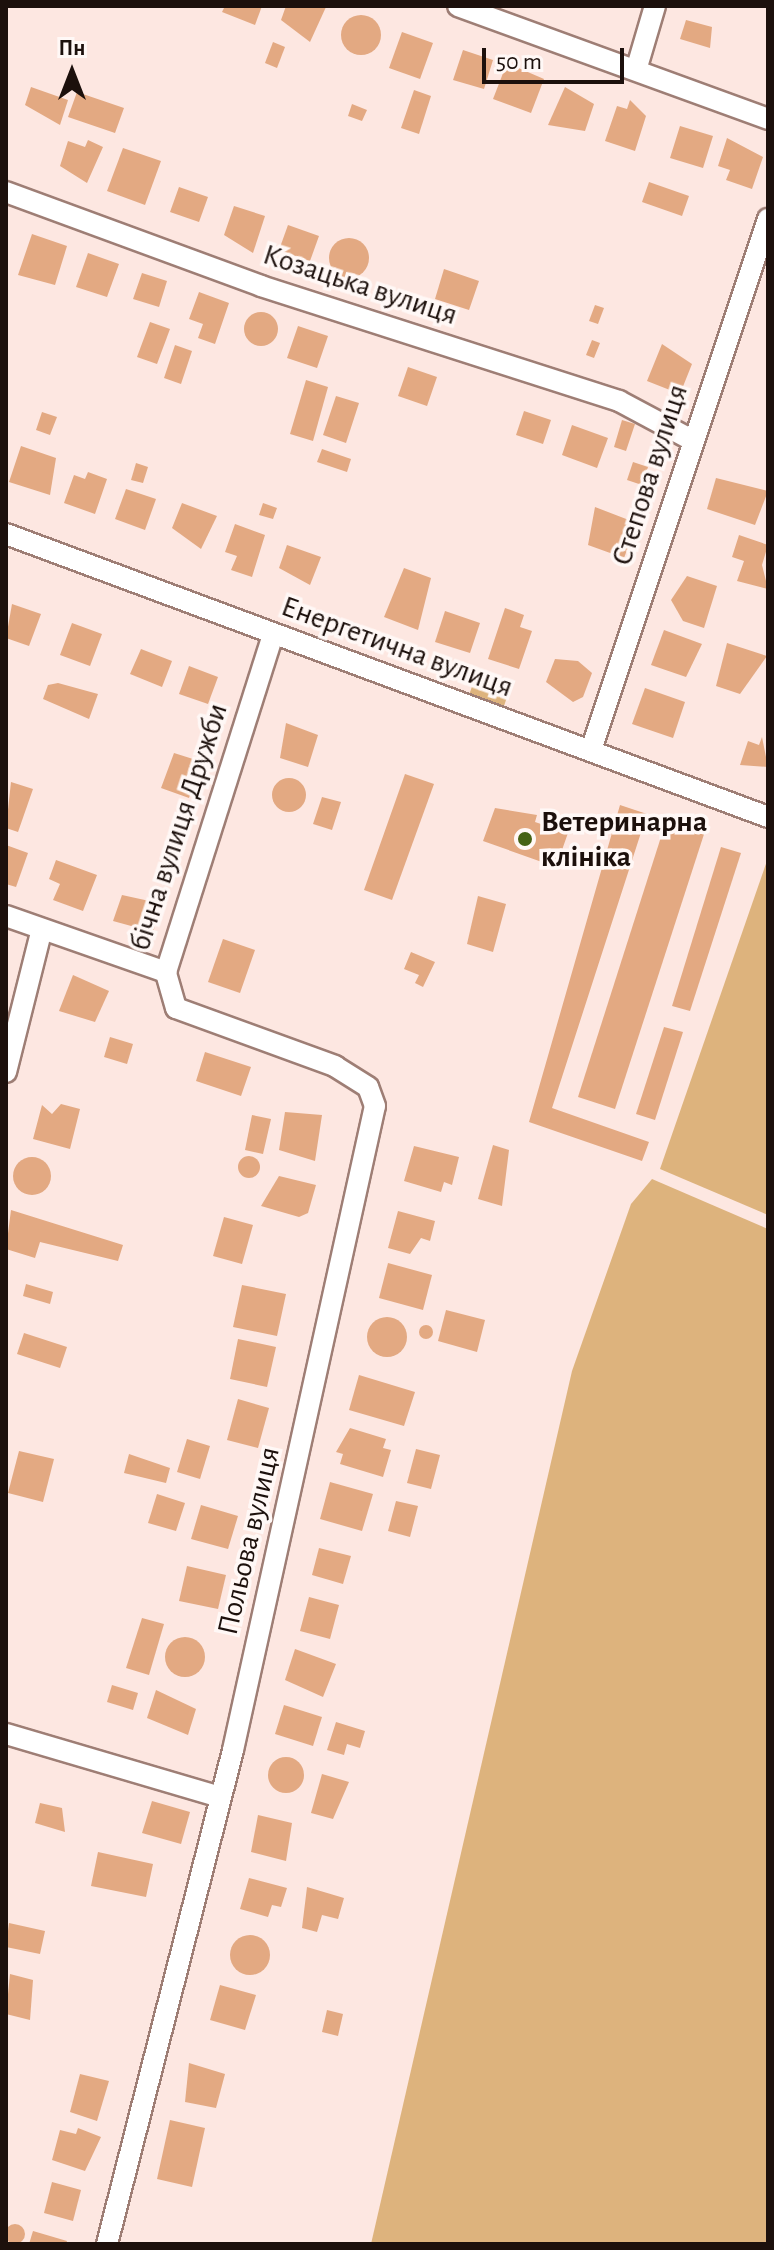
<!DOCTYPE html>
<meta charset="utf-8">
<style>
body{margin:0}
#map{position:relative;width:774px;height:2250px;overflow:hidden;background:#fde7e1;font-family:"Alegreya Sans",sans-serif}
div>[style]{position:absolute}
.green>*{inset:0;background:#ddb37d}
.building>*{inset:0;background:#e3a982}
.round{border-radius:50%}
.roads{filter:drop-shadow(2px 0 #9e7e75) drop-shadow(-2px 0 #9e7e75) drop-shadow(0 2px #9e7e75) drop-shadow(0 -2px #9e7e75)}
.minor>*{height:20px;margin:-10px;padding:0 10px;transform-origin:10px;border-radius:10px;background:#fff}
.dots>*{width:22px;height:22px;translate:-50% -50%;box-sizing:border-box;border:4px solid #fff8f6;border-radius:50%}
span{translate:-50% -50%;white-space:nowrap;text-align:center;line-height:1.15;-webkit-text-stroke:7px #fff8f6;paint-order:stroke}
.street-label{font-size:30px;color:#1c100c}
.poi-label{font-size:30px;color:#1c100c;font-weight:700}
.left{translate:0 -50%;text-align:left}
.frame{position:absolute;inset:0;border:8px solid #1c100c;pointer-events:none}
.north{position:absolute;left:32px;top:32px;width:80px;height:80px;-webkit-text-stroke:6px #fff8f6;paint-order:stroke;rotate:0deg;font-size:22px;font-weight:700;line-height:32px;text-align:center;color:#1c100c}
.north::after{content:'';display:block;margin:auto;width:28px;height:36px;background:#1c100c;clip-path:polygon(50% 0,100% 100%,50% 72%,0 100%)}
.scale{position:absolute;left:482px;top:48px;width:142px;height:36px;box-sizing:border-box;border:4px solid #1c100c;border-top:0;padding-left:10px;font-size:24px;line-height:28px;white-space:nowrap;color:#1c100c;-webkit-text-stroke:6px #fff8f6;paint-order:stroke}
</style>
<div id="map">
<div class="green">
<div style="clip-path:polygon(474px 681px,508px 694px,503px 709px,469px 695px)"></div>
<div style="clip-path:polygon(768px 858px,768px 1215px,660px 1169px)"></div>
<div style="clip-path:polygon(652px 1179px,768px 1229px,768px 2244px,371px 2244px,572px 1371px,631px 1204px)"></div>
</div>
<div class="building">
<div style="clip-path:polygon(225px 6px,262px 6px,255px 25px,222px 12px)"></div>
<div style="clip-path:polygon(286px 6px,326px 7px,310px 42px,281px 20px)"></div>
<div class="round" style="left:341px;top:15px;width:40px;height:40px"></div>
<div style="clip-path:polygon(686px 20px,712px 27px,710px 48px,680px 39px)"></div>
<div style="clip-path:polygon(402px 32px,433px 43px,420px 79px,389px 68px)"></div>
<div style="clip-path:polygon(273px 42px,285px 47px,277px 68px,265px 63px)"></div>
<div style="clip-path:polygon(463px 50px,493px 60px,484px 89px,453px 80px)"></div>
<div style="clip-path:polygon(507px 63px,544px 79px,531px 113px,493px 99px)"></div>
<div style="clip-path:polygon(31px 87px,68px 100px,60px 125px,25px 105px)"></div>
<div style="clip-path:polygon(565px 87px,594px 104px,585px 131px,548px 125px)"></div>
<div style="clip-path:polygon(414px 90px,431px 96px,419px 134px,401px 128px)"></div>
<div style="clip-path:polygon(77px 92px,124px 108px,115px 133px,68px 117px)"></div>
<div style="clip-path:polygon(630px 100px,646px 116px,635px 151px,605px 141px,617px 106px,627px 109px)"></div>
<div style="clip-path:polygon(352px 104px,367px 110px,362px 121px,348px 116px)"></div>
<div style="clip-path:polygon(680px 126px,713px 136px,703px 168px,670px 158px)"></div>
<div style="clip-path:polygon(727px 138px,763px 157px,752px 189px,726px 180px,730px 170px,718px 166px)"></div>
<div style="clip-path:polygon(88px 140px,103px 147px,87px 183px,60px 166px,68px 141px,85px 147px)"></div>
<div style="clip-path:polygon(123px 148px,161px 161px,145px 205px,107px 191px)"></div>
<div style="clip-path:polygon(649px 182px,689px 196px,682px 216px,642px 202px)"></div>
<div style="clip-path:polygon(179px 187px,208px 197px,199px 222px,170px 212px)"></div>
<div style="clip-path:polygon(234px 206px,265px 216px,253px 253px,224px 235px)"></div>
<div style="clip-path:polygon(288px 225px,319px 236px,310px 261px,279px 250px)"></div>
<div style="clip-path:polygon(32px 234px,67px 246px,55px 285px,18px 275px)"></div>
<div class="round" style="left:329px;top:238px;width:40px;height:40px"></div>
<div style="clip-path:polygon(88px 253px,119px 264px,107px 297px,76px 287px)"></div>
<div style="clip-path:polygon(444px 269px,479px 281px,469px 310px,435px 299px)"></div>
<div style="clip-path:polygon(142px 273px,167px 281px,159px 307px,133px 299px)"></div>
<div style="clip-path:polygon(199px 292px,229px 303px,215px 344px,198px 338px,203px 324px,189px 319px)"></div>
<div style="clip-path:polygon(595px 305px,604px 308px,598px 324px,589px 321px)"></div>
<div class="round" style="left:244px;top:312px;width:34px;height:34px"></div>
<div style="clip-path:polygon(150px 322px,170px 329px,157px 364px,137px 357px)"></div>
<div style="clip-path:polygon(298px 326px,328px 336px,317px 368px,287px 358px)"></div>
<div style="clip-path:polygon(592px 340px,600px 343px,594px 358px,586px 355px)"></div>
<div style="clip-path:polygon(662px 344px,692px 364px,680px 394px,647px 381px)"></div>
<div style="clip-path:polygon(175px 345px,192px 351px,181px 384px,164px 378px)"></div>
<div style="clip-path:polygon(408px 367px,437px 377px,427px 406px,398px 396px)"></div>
<div style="clip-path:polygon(306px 380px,328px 387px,313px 441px,290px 434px)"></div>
<div style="clip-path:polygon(336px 396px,359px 403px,346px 443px,323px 435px)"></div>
<div style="clip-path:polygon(524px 411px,551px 420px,543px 444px,516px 435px)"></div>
<div style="clip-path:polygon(42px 412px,57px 417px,50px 435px,36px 430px)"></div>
<div style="clip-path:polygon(622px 420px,635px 424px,626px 451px,614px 447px)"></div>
<div style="clip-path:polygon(572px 425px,608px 438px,597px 468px,562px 455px)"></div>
<div style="clip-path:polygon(21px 446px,56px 458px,50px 495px,9px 482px)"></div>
<div style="clip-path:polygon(322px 449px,351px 459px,347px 472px,317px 462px)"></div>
<div style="clip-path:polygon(633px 462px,648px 467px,642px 485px,627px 480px)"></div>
<div style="clip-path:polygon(136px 463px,148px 467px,143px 483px,131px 480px)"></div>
<div style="clip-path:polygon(88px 472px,107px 479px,95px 514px,64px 503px,74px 475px,85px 479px)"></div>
<div style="clip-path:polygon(716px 478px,768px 491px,755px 525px,707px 509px)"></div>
<div style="clip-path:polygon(126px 489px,156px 499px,145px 530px,115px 519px)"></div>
<div style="clip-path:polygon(182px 503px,217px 516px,201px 549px,172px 528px)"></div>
<div style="clip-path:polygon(263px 503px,277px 508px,273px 519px,259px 515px)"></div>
<div style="clip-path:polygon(595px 507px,634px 522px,632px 538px,622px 540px,630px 542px,624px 558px,588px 545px)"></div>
<div style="clip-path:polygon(235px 524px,265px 535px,252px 577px,231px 570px,237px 556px,225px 552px)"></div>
<div style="clip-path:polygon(739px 535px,768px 545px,762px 565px,768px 589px,737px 581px,744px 561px,732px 557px)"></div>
<div style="clip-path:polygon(287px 545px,321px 557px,310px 585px,279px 568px)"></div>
<div style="clip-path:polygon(404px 568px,431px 578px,418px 630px,384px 617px)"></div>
<div style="clip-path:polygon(687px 576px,717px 586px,704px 628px,683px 621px,671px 600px)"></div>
<div style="clip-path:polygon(12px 604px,41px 614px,29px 646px,6px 638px)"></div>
<div style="clip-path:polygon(505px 608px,524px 615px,520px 627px,532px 631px,519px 669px,488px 659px)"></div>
<div style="clip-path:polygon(445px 611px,480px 623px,470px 653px,435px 642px)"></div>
<div style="clip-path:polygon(72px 623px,102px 634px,90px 666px,60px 655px)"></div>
<div style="clip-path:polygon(664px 630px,702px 644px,686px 677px,651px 665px)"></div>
<div style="clip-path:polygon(727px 643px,767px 656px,740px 694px,716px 686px)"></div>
<div style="clip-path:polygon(141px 649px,172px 661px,162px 687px,130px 674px)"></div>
<div style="clip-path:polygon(555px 659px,578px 661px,592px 673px,583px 697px,573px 702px,546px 682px)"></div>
<div style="clip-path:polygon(189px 666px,218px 677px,208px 704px,179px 694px)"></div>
<div style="clip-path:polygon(58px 683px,98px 694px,89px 719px,43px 699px,48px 685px)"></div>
<div style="clip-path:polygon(645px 688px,685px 702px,673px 738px,632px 724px)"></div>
<div style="clip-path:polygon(286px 723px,318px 735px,308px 767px,280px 758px)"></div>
<div style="clip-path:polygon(762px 737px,768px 767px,740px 765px,748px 741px,759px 745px)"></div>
<div style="clip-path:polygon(174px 753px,193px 759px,189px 771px,197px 774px,189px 798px,161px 788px)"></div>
<div style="clip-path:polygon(405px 774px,434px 784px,392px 900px,364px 890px)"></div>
<div class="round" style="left:272px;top:778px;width:34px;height:34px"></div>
<div style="clip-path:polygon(11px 782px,33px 789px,18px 832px,6px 828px)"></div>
<div style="clip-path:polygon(322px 797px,341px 802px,332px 830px,313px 824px)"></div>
<div style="clip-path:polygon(620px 805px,647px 814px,552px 1108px,649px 1142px,642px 1161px,529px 1122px)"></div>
<div style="clip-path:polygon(495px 808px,537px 815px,535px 822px,568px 833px,556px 867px,483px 841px)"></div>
<div style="clip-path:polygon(668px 815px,706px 828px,615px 1109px,578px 1097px)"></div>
<div style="clip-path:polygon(6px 845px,28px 853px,16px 887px,6px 884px)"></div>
<div style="clip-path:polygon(721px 847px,741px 853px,690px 1011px,672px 1006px)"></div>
<div style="clip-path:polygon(56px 860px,97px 875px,83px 911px,53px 900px,60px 884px,49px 879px)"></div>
<div style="clip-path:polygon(122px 895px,163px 904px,153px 932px,113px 921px)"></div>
<div style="clip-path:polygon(478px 896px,506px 904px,493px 952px,467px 944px)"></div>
<div style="clip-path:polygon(223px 939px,255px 950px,240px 993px,208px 982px)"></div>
<div style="clip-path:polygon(411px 952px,435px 962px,423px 987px,415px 983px,419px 975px,404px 969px)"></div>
<div style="clip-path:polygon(73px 975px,109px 991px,95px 1022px,59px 1011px)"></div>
<div style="clip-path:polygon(664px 1027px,683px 1032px,655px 1120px,636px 1114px)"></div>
<div style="clip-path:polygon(110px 1037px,133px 1044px,127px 1064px,104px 1057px)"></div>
<div style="clip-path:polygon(205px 1052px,251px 1067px,241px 1096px,196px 1081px)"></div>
<div style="clip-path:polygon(61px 1104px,80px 1109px,70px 1149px,33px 1139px,42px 1105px,52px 1114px)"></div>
<div style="clip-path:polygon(285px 1112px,322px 1115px,315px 1161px,279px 1150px)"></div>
<div style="clip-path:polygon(252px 1115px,271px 1119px,263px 1154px,245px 1150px)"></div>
<div style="clip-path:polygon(493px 1145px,509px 1150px,502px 1206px,478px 1199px)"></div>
<div style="clip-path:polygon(414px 1146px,459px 1157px,452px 1185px,444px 1182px,441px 1192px,404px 1181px)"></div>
<div class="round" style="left:238px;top:1156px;width:22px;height:22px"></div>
<div class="round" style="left:13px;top:1157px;width:38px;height:38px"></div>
<div style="clip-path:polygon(279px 1176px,316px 1185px,308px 1213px,299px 1217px,261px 1206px)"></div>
<div style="clip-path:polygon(11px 1210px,123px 1245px,118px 1261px,40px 1242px,35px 1258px,6px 1249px)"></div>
<div style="clip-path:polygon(398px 1211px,435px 1221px,430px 1241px,421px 1238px,410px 1254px,388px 1248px)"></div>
<div style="clip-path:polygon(224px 1217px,253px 1225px,242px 1264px,213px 1256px)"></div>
<div style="clip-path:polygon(388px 1263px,432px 1275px,423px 1310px,379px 1298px)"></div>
<div style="clip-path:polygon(26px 1284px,53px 1292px,50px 1304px,23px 1296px)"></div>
<div style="clip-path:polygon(242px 1285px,286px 1294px,277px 1336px,233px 1327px)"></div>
<div style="clip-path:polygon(446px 1310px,485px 1320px,477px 1352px,438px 1341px)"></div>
<div class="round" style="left:367px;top:1317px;width:40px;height:40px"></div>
<div class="round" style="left:419px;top:1325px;width:14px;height:14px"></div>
<div style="clip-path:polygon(24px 1333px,67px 1347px,60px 1368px,17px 1354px)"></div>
<div style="clip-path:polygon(238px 1339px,276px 1347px,267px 1387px,230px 1379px)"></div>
<div style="clip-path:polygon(359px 1375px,415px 1392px,404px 1426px,349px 1410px)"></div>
<div style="clip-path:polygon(238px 1399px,269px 1408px,258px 1448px,227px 1440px)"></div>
<div style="clip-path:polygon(350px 1428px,386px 1439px,383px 1448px,391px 1450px,383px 1477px,340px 1464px,343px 1454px,336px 1452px)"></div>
<div style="clip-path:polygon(187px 1439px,210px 1446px,200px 1479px,177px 1472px)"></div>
<div style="clip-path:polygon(416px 1449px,440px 1455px,431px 1489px,407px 1483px)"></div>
<div style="clip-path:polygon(19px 1451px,54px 1459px,43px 1502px,8px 1493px)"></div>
<div style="clip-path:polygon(129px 1454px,170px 1468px,166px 1483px,124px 1473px)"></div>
<div style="clip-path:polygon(330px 1482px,373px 1494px,362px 1531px,320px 1519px)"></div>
<div style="clip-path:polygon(157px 1494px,185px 1503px,176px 1531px,148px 1523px)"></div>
<div style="clip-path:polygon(396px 1501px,418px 1506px,410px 1537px,388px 1531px)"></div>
<div style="clip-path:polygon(201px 1505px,238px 1516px,228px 1549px,191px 1539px)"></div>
<div style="clip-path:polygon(319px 1548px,351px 1556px,343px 1584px,312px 1575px)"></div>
<div style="clip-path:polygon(187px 1566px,226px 1575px,218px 1609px,179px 1601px)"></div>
<div style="clip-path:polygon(309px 1597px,339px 1605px,330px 1639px,300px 1631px)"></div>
<div style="clip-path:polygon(142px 1618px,164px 1624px,149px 1675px,126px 1668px)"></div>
<div class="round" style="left:165px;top:1637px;width:40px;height:40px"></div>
<div style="clip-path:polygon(295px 1649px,336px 1664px,323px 1697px,285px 1680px)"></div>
<div style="clip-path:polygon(112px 1685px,138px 1693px,133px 1710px,107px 1702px)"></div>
<div style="clip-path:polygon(156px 1690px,196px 1709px,188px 1735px,147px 1718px)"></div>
<div style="clip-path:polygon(284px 1705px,322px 1717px,313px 1746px,275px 1734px)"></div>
<div style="clip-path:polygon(336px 1722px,365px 1731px,360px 1748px,347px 1744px,344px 1755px,327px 1750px)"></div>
<div class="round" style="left:268px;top:1757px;width:36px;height:36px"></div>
<div style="clip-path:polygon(322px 1774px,349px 1782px,333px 1819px,311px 1813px)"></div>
<div style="clip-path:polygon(152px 1801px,190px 1812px,181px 1844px,142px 1833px)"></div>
<div style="clip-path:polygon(40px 1803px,62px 1808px,65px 1832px,35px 1823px)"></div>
<div style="clip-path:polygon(258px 1815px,292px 1823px,286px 1861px,251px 1852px)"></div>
<div style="clip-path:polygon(98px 1852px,153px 1864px,146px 1897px,91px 1886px)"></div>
<div style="clip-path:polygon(249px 1878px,287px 1888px,281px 1907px,272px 1905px,268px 1917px,240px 1909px)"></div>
<div style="clip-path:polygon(307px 1887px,344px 1898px,338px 1919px,322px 1915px,317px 1932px,302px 1928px)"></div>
<div style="clip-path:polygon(9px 1923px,45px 1931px,40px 1954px,6px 1947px)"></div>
<div class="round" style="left:230px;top:1935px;width:40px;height:40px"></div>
<div style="clip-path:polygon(10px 1974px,33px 1980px,30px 2020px,6px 2014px)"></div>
<div style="clip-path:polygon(220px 1985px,256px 1995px,245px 2030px,210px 2020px)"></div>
<div style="clip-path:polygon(327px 2010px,343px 2014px,338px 2036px,322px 2032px)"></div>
<div style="clip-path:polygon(189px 2063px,225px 2074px,216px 2108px,185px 2102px)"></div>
<div style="clip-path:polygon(80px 2074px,109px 2081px,97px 2121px,70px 2112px)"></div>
<div style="clip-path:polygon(170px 2120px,205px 2128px,192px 2187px,157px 2179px)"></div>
<div style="clip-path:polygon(78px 2128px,101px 2137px,85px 2171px,52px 2160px,60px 2130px,76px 2134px)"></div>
<div style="clip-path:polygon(52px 2182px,81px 2190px,73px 2221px,44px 2213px)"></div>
<div class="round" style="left:5px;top:2224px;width:20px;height:20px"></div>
<div style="clip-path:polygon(33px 2231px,67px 2241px,66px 2244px,29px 2244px)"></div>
</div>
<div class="roads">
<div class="minor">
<div style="left:458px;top:6px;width:330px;rotate:20deg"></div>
<div style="left:637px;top:67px;width:64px;rotate:-73.6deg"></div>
<div style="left:6px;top:192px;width:272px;rotate:20.2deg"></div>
<div style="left:261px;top:286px;width:376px;rotate:17.8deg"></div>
<div style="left:619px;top:401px;width:83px;rotate:28.1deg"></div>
<div style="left:6px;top:534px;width:813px;rotate:20.37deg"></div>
<div style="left:591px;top:750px;width:560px;rotate:-71.57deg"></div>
<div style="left:6px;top:916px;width:170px;rotate:19.3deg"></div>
<div style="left:166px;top:972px;width:354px;rotate:-72.4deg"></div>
<div style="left:6px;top:1072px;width:147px;rotate:-75.9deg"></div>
<div style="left:6px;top:1734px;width:219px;rotate:16.4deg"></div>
<div style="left:107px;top:2244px;width:510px;rotate:-75.69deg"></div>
<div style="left:233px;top:1750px;width:659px;rotate:-77.57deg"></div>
<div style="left:375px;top:1106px;width:20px;rotate:-110deg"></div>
<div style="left:368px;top:1087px;width:39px;rotate:-148deg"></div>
<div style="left:335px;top:1066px;width:169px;rotate:-160deg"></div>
<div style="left:176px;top:1008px;width:37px;rotate:-106deg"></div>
</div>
</div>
<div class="dots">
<div style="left:525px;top:839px;background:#456214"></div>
</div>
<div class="street-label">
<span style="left:360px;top:285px;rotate:18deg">Козацька вулиця</span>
<span style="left:650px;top:475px;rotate:-72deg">Степова вулиця</span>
<span style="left:397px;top:647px;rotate:20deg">Енергетична вулиця</span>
<span style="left:179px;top:827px;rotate:-72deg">бічна вулиця Дружби</span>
<span style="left:249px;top:1541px;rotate:-77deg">Польова вулиця</span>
</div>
<div class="poi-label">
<span class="left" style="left:541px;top:839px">Ветеринарна<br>клініка</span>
</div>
<div class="frame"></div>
<div class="north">Пн</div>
<div class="scale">50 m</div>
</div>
